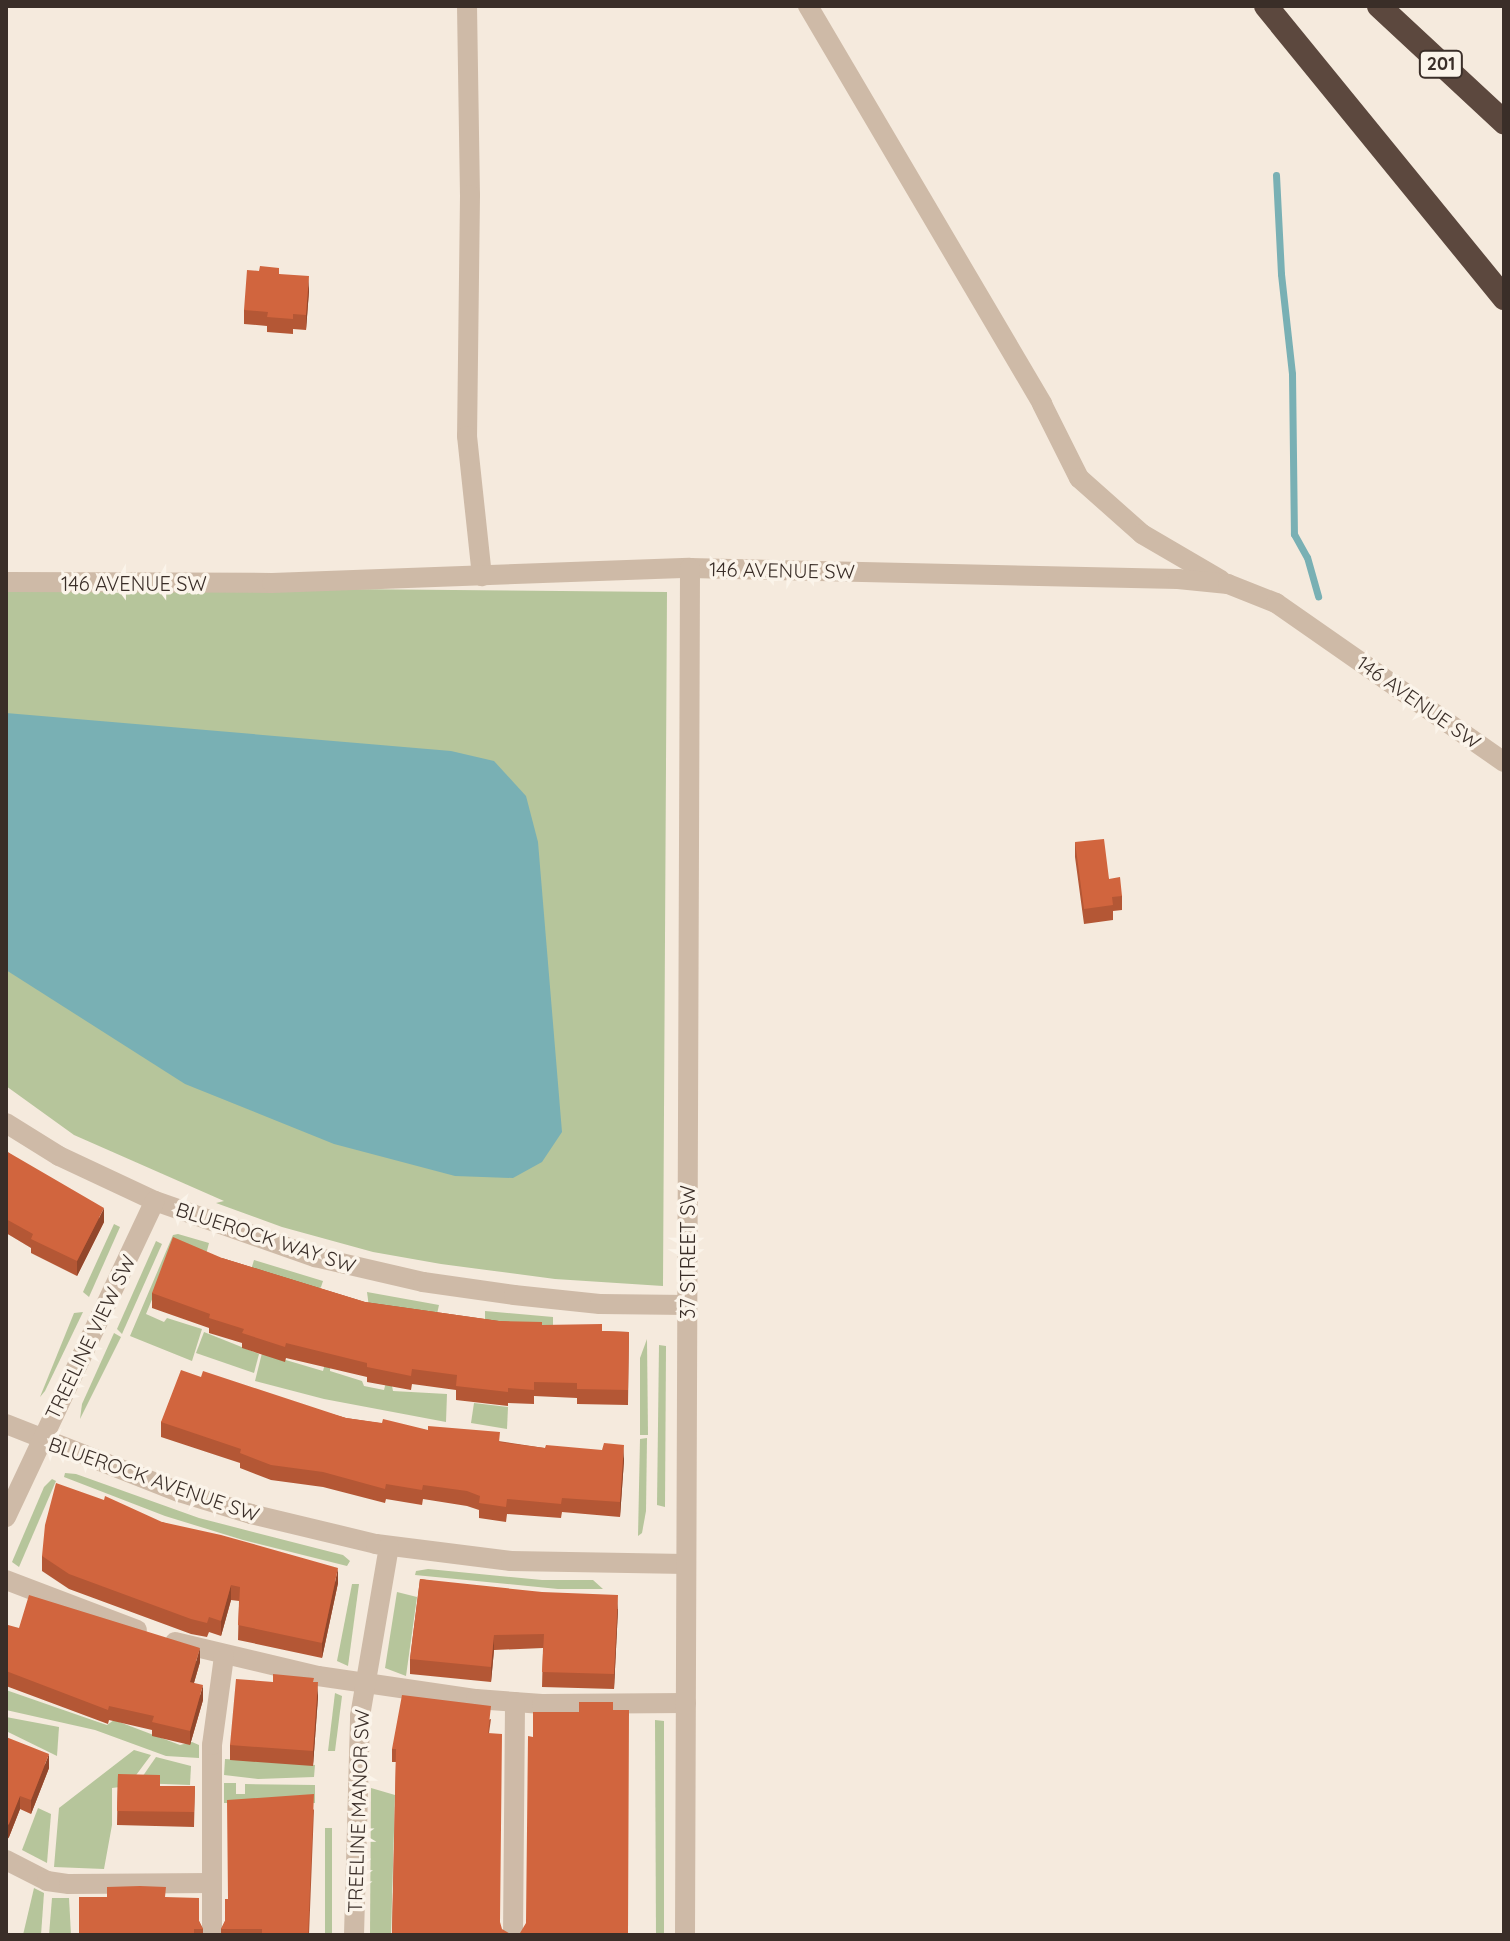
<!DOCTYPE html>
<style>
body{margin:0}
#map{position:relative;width:1510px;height:1941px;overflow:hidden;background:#f5eadd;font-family:Quicksand,sans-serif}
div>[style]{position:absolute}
.green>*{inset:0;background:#b6c59b}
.water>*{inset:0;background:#79b0b4}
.stream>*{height:7px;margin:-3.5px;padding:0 3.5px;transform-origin:3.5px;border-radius:3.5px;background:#79b0b4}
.minor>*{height:20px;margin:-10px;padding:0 10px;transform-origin:10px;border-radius:10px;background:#cebaa7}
.highway>*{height:24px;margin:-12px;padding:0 12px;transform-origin:12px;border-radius:12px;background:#5c483e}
.wall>*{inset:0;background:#b45735}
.shaded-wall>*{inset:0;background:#92472b}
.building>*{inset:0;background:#d1653e}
span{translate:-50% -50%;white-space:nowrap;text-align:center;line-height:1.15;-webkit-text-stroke:7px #fbf4ea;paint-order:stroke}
.shield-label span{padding:2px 6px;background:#fbf4ea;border:2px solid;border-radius:6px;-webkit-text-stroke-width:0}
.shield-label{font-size:18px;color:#3a2e28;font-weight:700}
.street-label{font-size:20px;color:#3a2e28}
.frame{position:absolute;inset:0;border:8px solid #3a2e28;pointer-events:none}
</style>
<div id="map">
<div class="green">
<div style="clip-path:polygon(6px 586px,667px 592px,663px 1286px,555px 1279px,441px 1264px,373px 1252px,282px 1227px,216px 1203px,224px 1201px,74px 1135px,6px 1086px)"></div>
<div style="clip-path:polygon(114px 1224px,120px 1227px,89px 1297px,83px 1292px)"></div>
<div style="clip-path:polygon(178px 1234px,209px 1243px,204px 1262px,172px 1251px,146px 1314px,164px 1322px,167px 1318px,202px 1329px,192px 1361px,130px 1336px,173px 1235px)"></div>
<div style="clip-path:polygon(156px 1241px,162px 1244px,122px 1334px,117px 1329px)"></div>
<div style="clip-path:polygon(254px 1260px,323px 1281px,321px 1287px,318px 1290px,251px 1270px)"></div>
<div style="clip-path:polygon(367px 1292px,439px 1305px,437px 1314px,369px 1307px)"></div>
<div style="clip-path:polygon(485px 1311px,553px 1317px,553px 1326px,548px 1335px,485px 1320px)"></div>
<div style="clip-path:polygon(83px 1312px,45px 1391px,40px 1397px,74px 1313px)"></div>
<div style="clip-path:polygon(204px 1332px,259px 1354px,254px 1373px,196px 1353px)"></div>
<div style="clip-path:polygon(114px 1333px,121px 1337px,80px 1419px,82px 1404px)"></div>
<div style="clip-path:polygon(332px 1337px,330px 1371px,362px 1381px,364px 1386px,384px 1390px,389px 1370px,393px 1391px,447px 1394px,446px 1422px,324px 1399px,255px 1381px,262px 1353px,323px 1371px)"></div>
<div style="clip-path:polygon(647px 1339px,648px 1435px,640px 1435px,640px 1358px)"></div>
<div style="clip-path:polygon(659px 1345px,666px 1346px,665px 1507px,657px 1505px)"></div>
<div style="clip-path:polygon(474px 1403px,508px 1407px,507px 1429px,471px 1423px)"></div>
<div style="clip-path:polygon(647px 1438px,646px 1511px,642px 1533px,638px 1536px,640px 1439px)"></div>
<div style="clip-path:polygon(65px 1473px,76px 1474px,199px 1518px,343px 1555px,350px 1561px,347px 1566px,243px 1540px,165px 1516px,64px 1477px)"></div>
<div style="clip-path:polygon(52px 1479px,56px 1481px,19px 1567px,12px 1562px,44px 1487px)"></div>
<div style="clip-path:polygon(428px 1569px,542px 1580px,593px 1580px,603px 1589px,558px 1589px,415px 1575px,416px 1571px)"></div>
<div style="clip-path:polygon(352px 1584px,359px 1584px,348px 1666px,337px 1661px)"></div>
<div style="clip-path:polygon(397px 1592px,417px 1597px,406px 1676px,385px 1668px)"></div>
<div style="clip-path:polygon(6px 1690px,98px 1722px,107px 1725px,114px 1720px,180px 1745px,192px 1742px,199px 1745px,199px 1758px,166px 1756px,95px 1730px,6px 1710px)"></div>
<div style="clip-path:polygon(335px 1693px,342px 1696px,335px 1751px,328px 1751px)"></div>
<div style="clip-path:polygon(6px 1717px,59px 1727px,57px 1756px,6px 1731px)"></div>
<div style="clip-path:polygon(655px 1720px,664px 1721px,664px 1935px,656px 1935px)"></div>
<div style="clip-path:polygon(134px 1750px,151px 1755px,128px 1786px,112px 1788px,112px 1825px,104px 1869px,54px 1867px,59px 1808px)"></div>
<div style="clip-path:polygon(156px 1757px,191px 1766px,190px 1785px,138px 1783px)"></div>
<div style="clip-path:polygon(225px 1759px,315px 1765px,314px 1777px,258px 1779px,224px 1775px)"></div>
<div style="clip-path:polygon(224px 1783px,236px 1783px,236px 1794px,245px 1794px,245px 1784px,315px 1785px,315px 1803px,224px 1803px)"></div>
<div style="clip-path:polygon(371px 1788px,395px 1795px,391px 1935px,370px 1935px)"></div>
<div style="clip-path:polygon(38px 1808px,51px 1814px,47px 1863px,22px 1850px)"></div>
<div style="clip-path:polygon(325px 1828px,332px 1828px,332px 1935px,325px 1935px)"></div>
<div style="clip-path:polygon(34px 1888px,44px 1893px,41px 1935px,23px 1935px)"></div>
<div style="clip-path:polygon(52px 1898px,69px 1898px,71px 1935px,49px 1935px)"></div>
</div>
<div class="water">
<div style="clip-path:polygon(6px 713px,451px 751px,494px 761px,526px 796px,538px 842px,562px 1132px,542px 1162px,513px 1178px,455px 1176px,334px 1144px,185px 1084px,6px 970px)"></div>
</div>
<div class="stream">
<div style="left:1276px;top:175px;width:99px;rotate:87.1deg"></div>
<div style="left:1281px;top:274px;width:101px;rotate:83.7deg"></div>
<div style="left:1292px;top:374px;width:160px;rotate:89.3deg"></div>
<div style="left:1294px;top:534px;width:26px;rotate:61deg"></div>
<div style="left:1307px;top:557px;width:41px;rotate:74.2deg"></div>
</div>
<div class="minor">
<div style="left:467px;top:6px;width:189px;rotate:89.1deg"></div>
<div style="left:470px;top:195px;width:241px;rotate:90.7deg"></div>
<div style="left:467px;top:436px;width:141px;rotate:83.9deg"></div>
<div style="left:808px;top:6px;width:462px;rotate:59.5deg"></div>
<div style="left:1042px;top:404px;width:83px;rotate:63.4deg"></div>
<div style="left:1079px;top:478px;width:84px;rotate:41.6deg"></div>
<div style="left:1142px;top:534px;width:91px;rotate:30.2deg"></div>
<div style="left:6px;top:582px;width:266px;rotate:0.2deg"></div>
<div style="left:272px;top:583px;width:418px;rotate:-2.1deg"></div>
<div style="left:690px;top:568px;width:488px;rotate:1.3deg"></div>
<div style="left:1178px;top:579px;width:50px;rotate:5.7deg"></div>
<div style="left:1228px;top:584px;width:52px;rotate:21.6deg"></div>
<div style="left:1276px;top:603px;width:278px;rotate:34.9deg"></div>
<div style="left:6px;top:1123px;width:62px;rotate:31.9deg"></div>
<div style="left:59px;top:1156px;width:106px;rotate:25.1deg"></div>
<div style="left:155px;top:1201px;width:170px;rotate:19.3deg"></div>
<div style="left:315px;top:1257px;width:111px;rotate:13deg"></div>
<div style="left:423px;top:1282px;width:92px;rotate:8.1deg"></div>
<div style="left:514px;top:1295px;width:86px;rotate:6deg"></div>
<div style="left:600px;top:1304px;width:87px;rotate:0.7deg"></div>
<div style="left:6px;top:1424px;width:186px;rotate:21.5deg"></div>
<div style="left:179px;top:1492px;width:75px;rotate:17deg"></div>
<div style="left:251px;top:1514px;width:129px;rotate:13.5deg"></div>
<div style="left:376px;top:1544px;width:136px;rotate:7.2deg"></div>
<div style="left:511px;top:1561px;width:175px;rotate:1deg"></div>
<div style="left:6px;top:1517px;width:349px;rotate:-64.8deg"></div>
<div style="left:6px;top:1580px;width:140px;rotate:20.9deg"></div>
<div style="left:175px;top:1642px;width:147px;rotate:13.4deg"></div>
<div style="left:318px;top:1676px;width:160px;rotate:8.3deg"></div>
<div style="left:476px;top:1699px;width:66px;rotate:4.3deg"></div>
<div style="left:542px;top:1704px;width:144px;rotate:-0.4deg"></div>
<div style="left:6px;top:1860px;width:46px;rotate:27.1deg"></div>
<div style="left:47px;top:1881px;width:22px;rotate:8deg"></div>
<div style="left:69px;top:1884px;width:143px;rotate:-0.4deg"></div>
<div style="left:212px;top:1935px;width:190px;rotate:-90deg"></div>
<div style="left:212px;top:1745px;width:90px;rotate:-82.3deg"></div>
<div style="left:354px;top:1935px;width:219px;rotate:-88.4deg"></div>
<div style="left:360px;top:1716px;width:172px;rotate:-80.3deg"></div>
<div style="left:513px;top:1935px;width:233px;rotate:-89.5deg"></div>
<div style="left:685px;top:1935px;width:1367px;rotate:-89.79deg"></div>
</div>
<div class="highway">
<div style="left:1266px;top:6px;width:377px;rotate:50.8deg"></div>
<div style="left:1379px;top:6px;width:171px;rotate:42.9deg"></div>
</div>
<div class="wall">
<div style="clip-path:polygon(279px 274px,309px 291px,306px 330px,293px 329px,293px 334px,267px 332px,267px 326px,244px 324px,244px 310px)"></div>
<div style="clip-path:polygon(1075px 842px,1109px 879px,1122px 896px,1122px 910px,1113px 911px,1113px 920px,1084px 924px,1075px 857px)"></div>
<div style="clip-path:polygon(6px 1151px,104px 1222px,77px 1276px,31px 1253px,31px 1248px,6px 1233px)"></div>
<div style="clip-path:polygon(222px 1258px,365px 1302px,499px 1321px,602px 1331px,629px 1332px,628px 1405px,577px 1404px,577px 1398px,534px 1396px,534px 1404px,508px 1403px,508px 1406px,456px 1400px,456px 1390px,412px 1384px,411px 1390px,367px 1382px,367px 1377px,286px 1358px,285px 1362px,242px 1348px,242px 1343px,209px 1333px,209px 1328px,152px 1308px,152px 1293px)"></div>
<div style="clip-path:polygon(201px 1377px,346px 1418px,624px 1460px,620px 1517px,562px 1512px,561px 1518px,507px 1514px,506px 1522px,479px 1518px,479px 1510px,467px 1506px,423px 1499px,422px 1505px,386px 1499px,385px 1503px,323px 1487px,271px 1480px,240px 1468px,240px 1463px,161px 1437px,161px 1422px)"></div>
<div style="clip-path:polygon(162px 1522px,338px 1583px,322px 1658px,238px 1640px,239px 1601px,231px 1600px,221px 1636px,209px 1632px,207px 1637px,191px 1634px,69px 1589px,42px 1571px,42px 1556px)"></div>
<div style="clip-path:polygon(420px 1579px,618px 1609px,614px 1689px,542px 1687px,543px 1648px,494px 1650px,491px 1682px,410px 1674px,410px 1659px)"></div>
<div style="clip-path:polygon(19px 1628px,200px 1662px,194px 1683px,203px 1700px,190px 1745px,152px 1736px,152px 1730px,109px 1720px,108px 1724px,6px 1686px,6px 1632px)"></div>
<div style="clip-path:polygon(273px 1682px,314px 1682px,318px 1697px,313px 1766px,230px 1760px,230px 1745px)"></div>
<div style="clip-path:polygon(491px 1719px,489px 1733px,392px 1935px,396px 1762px,392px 1762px,392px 1749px)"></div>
<div style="clip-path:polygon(6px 1737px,49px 1768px,31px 1814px,20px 1809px,9px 1837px,6px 1841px)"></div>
<div style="clip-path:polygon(118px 1774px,160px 1786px,195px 1786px,194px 1827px,117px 1825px)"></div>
<div style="clip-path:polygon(314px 1809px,309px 1935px,221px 1935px,221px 1929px,225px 1921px,228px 1899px)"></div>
<div style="clip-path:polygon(107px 1897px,165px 1897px,199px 1921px,203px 1929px,203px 1935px,79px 1935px)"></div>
</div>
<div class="shaded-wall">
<div style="clip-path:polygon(309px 276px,309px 291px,306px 330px,306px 315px)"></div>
<div style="clip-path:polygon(104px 1208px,104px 1222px,77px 1276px,77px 1261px)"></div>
<div style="clip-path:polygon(624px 1445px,624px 1460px,620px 1517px,620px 1502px)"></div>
<div style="clip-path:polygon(338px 1568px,338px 1583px,322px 1658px,322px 1643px)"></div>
<div style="clip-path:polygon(231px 1585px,231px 1600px,221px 1636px,221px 1621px)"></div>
<div style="clip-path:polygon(618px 1595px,618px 1609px,614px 1689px,614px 1674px)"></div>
<div style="clip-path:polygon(494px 1635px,494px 1650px,491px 1682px,491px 1667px)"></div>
<div style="clip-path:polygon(200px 1648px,200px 1662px,190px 1696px,190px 1682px)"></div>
<div style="clip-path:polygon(318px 1682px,318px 1697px,313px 1766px,313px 1751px)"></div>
<div style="clip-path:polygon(203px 1685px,203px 1700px,190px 1745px,190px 1731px)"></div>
<div style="clip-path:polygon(49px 1754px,49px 1768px,31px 1814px,31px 1800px)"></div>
<div style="clip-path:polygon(20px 1796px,20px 1809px,9px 1837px,6px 1841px,6px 1827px)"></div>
</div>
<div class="building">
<div style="clip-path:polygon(260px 266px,279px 268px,279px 274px,309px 276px,306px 315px,293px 314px,293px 319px,267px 317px,268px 312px,244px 310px,247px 270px,259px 271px)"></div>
<div style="clip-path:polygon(1104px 839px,1109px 879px,1120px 877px,1122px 896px,1112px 897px,1113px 905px,1084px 909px,1075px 842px)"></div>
<div style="clip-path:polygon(6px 1151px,104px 1208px,77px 1261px,31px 1239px,33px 1234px,6px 1219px)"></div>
<div style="clip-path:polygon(173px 1237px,222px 1258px,365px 1302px,499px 1321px,542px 1322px,542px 1325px,602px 1324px,602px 1331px,629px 1332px,628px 1390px,577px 1389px,577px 1383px,534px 1382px,534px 1390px,508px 1388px,508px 1392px,456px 1386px,457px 1375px,412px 1369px,411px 1376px,367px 1367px,367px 1363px,286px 1343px,285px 1347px,242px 1333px,244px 1329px,209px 1318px,210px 1314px,152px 1293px)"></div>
<div style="clip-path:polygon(181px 1370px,201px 1377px,203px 1371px,346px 1418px,382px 1423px,383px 1419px,428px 1430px,428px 1426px,500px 1432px,499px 1442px,545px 1448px,546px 1445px,602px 1450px,604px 1443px,624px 1445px,620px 1502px,562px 1498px,561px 1504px,507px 1499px,506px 1507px,479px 1503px,480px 1496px,467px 1491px,423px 1485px,422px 1490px,386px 1484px,385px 1489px,323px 1472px,271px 1465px,240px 1453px,241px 1449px,161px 1422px)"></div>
<div style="clip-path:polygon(56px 1483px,104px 1500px,105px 1496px,162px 1522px,221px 1535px,338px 1568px,322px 1643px,238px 1625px,240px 1587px,231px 1585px,221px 1621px,209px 1617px,207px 1623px,191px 1619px,69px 1574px,42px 1556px,45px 1525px)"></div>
<div style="clip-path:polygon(420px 1579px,542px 1592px,618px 1595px,614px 1674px,542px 1672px,544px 1634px,494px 1635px,491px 1667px,410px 1659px)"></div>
<div style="clip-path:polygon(29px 1595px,200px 1648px,190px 1682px,203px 1685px,190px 1731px,152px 1722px,154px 1716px,109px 1706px,108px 1710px,6px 1671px,6px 1632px,8px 1625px,19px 1628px)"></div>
<div style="clip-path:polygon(273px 1674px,314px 1678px,313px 1682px,318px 1682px,313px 1751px,230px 1745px,236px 1679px,273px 1682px)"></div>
<div style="clip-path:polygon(402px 1695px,491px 1706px,488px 1733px,502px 1734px,500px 1922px,502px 1929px,512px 1935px,392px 1935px,396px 1749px,392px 1749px)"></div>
<div style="clip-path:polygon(579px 1702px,613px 1702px,613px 1710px,629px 1710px,628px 1935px,513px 1935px,520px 1933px,526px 1923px,528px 1736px,533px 1737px,533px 1712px,579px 1712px)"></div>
<div style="clip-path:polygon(6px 1737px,49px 1754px,31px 1800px,20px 1796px,9px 1824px,6px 1827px)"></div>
<div style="clip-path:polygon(118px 1774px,160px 1775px,160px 1786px,195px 1786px,194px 1812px,117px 1811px)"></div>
<div style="clip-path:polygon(314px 1794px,308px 1935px,262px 1935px,262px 1929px,221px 1929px,225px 1921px,225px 1899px,228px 1899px,227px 1800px)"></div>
<div style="clip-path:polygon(140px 1886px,166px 1887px,165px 1897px,199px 1898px,199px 1921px,203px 1929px,194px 1929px,194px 1935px,79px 1935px,79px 1897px,107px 1897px,107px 1887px)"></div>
</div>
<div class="shield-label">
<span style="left:1441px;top:64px">201</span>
</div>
<div class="street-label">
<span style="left:782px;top:570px;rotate:1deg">146 AVENUE SW</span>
<span style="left:134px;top:583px">146 AVENUE SW</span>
<span style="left:1419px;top:702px;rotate:35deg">146 AVENUE SW</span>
<span style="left:266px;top:1237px;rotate:18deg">BLUEROCK WAY SW</span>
<span style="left:687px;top:1252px;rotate:-90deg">37 STREET SW</span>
<span style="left:90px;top:1337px;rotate:-64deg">TREELINE VIEW SW</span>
<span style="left:154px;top:1479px;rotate:19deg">BLUEROCK AVENUE SW</span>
<span style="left:358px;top:1811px;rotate:-88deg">TREELINE MANOR SW</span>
</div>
<div class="frame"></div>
</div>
